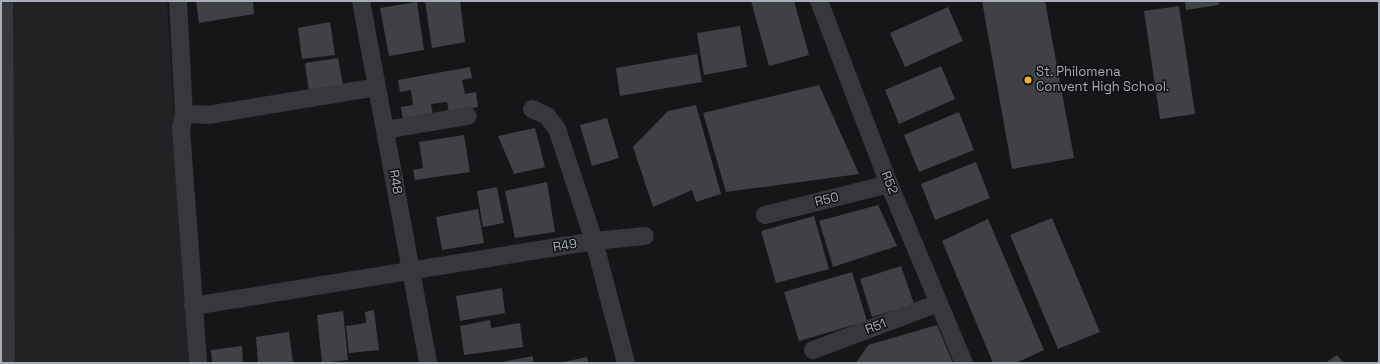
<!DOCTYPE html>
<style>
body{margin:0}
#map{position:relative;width:1380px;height:364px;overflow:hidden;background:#161618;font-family:"Space Grotesk",sans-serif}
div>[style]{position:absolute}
.built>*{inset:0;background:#222225}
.building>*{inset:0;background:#404145}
.minor>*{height:18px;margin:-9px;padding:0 9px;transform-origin:9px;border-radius:9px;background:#37383d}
.dots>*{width:11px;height:11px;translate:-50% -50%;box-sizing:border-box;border:2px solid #111113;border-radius:50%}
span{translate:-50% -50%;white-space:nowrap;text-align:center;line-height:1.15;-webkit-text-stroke:3px #111113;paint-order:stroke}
.poi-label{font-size:13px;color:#a8adb8}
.left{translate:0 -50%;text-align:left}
.street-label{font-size:13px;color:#a8adb8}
.frame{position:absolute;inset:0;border:2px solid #a8adb8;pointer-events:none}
</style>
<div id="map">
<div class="built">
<div style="clip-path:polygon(1px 1px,167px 1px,190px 363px,1px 363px)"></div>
</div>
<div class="building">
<div style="clip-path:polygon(196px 1px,253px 1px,254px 14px,199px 23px)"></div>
<div style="clip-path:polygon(425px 1px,460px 1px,465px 42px,432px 48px)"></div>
<div style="clip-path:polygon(751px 1px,794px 1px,809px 55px,769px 66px)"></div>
<div style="clip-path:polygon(982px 1px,1045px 1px,1074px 158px,1012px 169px)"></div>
<div style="clip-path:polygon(1185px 1px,1218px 1px,1219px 5px,1186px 10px)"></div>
<div style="clip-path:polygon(417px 2px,424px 50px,389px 56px,380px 8px)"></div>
<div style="clip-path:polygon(1179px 6px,1195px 114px,1160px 119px,1144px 11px)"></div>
<div style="clip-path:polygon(948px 7px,963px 41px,905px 67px,890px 33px)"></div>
<div style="clip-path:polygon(330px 22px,335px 55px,302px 59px,298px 28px)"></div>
<div style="clip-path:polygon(740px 26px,747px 67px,704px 75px,697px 33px)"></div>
<div style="clip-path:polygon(697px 54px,702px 82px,620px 96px,616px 68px)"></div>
<div style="clip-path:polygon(338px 58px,343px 85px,309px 92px,305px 63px)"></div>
<div style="clip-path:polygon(941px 66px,955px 99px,899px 124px,885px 90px)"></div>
<div style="clip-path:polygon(470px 67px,472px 78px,462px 80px,465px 94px,476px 92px,478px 107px,449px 112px,447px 102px,431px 104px,433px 115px,403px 120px,401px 107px,413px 105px,411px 90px,400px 92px,398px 80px)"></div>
<div style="clip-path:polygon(819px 85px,859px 174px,726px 192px,703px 113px)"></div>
<div style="clip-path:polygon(696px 105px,721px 194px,696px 202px,692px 190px,653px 207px,633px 147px,668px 111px)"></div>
<div style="clip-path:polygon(959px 112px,974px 150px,919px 172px,904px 135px)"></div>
<div style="clip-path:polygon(607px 118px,619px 158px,592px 166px,580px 125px)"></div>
<div style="clip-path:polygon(535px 128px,545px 167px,514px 174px,498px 136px)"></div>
<div style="clip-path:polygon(464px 135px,470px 172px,415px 180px,413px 170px,423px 168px,419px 142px)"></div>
<div style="clip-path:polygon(976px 162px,990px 198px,935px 220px,921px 184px)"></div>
<div style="clip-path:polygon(547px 182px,555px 232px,515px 238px,505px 191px)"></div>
<div style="clip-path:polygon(497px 187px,504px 223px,483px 227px,477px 191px)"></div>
<div style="clip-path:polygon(878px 205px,897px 246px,833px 267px,819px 221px)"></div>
<div style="clip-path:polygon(478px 209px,484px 243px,442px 250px,436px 217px)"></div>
<div style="clip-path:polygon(814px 216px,829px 269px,776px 283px,761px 231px)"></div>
<div style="clip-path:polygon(1052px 218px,1100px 332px,1058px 349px,1010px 235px)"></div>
<div style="clip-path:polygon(988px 219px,1044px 350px,1016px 363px,993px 363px,942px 241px)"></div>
<div style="clip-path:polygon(901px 266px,914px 304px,872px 317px,860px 279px)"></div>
<div style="clip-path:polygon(852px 272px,867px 321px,799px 341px,784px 292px)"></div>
<div style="clip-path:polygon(502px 288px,505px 313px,460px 321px,456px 296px)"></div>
<div style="clip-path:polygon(374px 310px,379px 350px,349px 353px,346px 326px,366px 323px,365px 312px)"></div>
<div style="clip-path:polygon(343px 311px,348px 360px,322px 363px,317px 315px)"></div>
<div style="clip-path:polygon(490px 320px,491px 328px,520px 323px,523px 347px,464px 355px,460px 326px)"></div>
<div style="clip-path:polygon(937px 325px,953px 363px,856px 363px,868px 345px)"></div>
<div style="clip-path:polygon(289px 332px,293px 363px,258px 363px,256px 337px)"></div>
<div style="clip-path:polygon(242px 346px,243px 363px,212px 363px,211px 350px)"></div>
<div style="clip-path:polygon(1337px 355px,1344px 363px,1325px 363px)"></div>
<div style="clip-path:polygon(533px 356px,533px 363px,502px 363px,502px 362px)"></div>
<div style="clip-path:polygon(587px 357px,588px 363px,563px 363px,563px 362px)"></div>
</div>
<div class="minor">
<div style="left:4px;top:1px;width:362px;rotate:89.7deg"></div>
<div style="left:178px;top:1px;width:113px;rotate:87deg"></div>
<div style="left:184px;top:114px;width:15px;rotate:101deg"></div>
<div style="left:181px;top:129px;width:235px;rotate:85.8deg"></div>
<div style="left:361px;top:1px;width:368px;rotate:79.5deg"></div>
<div style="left:819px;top:1px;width:196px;rotate:69.1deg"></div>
<div style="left:889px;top:184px;width:194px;rotate:67.3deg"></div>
<div style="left:532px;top:109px;width:17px;rotate:25deg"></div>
<div style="left:547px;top:116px;width:16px;rotate:52deg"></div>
<div style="left:557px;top:129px;width:118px;rotate:71.7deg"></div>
<div style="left:594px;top:241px;width:51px;rotate:-5.6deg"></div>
<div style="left:184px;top:114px;width:24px;rotate:2deg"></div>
<div style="left:208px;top:115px;width:171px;rotate:-9.4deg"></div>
<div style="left:385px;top:130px;width:84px;rotate:-9.6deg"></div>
<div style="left:765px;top:215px;width:128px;rotate:-14deg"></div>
<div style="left:193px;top:306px;width:406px;rotate:-9.2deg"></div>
<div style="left:594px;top:241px;width:126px;rotate:75.3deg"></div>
<div style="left:813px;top:350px;width:134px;rotate:-20.5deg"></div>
</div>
<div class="dots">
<div style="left:1028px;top:80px;background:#f2b134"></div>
</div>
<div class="poi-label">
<span class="left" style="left:1036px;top:80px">St. Philomena<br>Convent High School.</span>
</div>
<div class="street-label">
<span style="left:395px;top:182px;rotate:80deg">R48</span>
<span style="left:889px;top:183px;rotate:68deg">R52</span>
<span style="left:827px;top:200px;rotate:-14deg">R50</span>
<span style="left:565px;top:246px;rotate:-10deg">R49</span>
<span style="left:876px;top:327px;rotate:-21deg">R51</span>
</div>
<div class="frame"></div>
</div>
